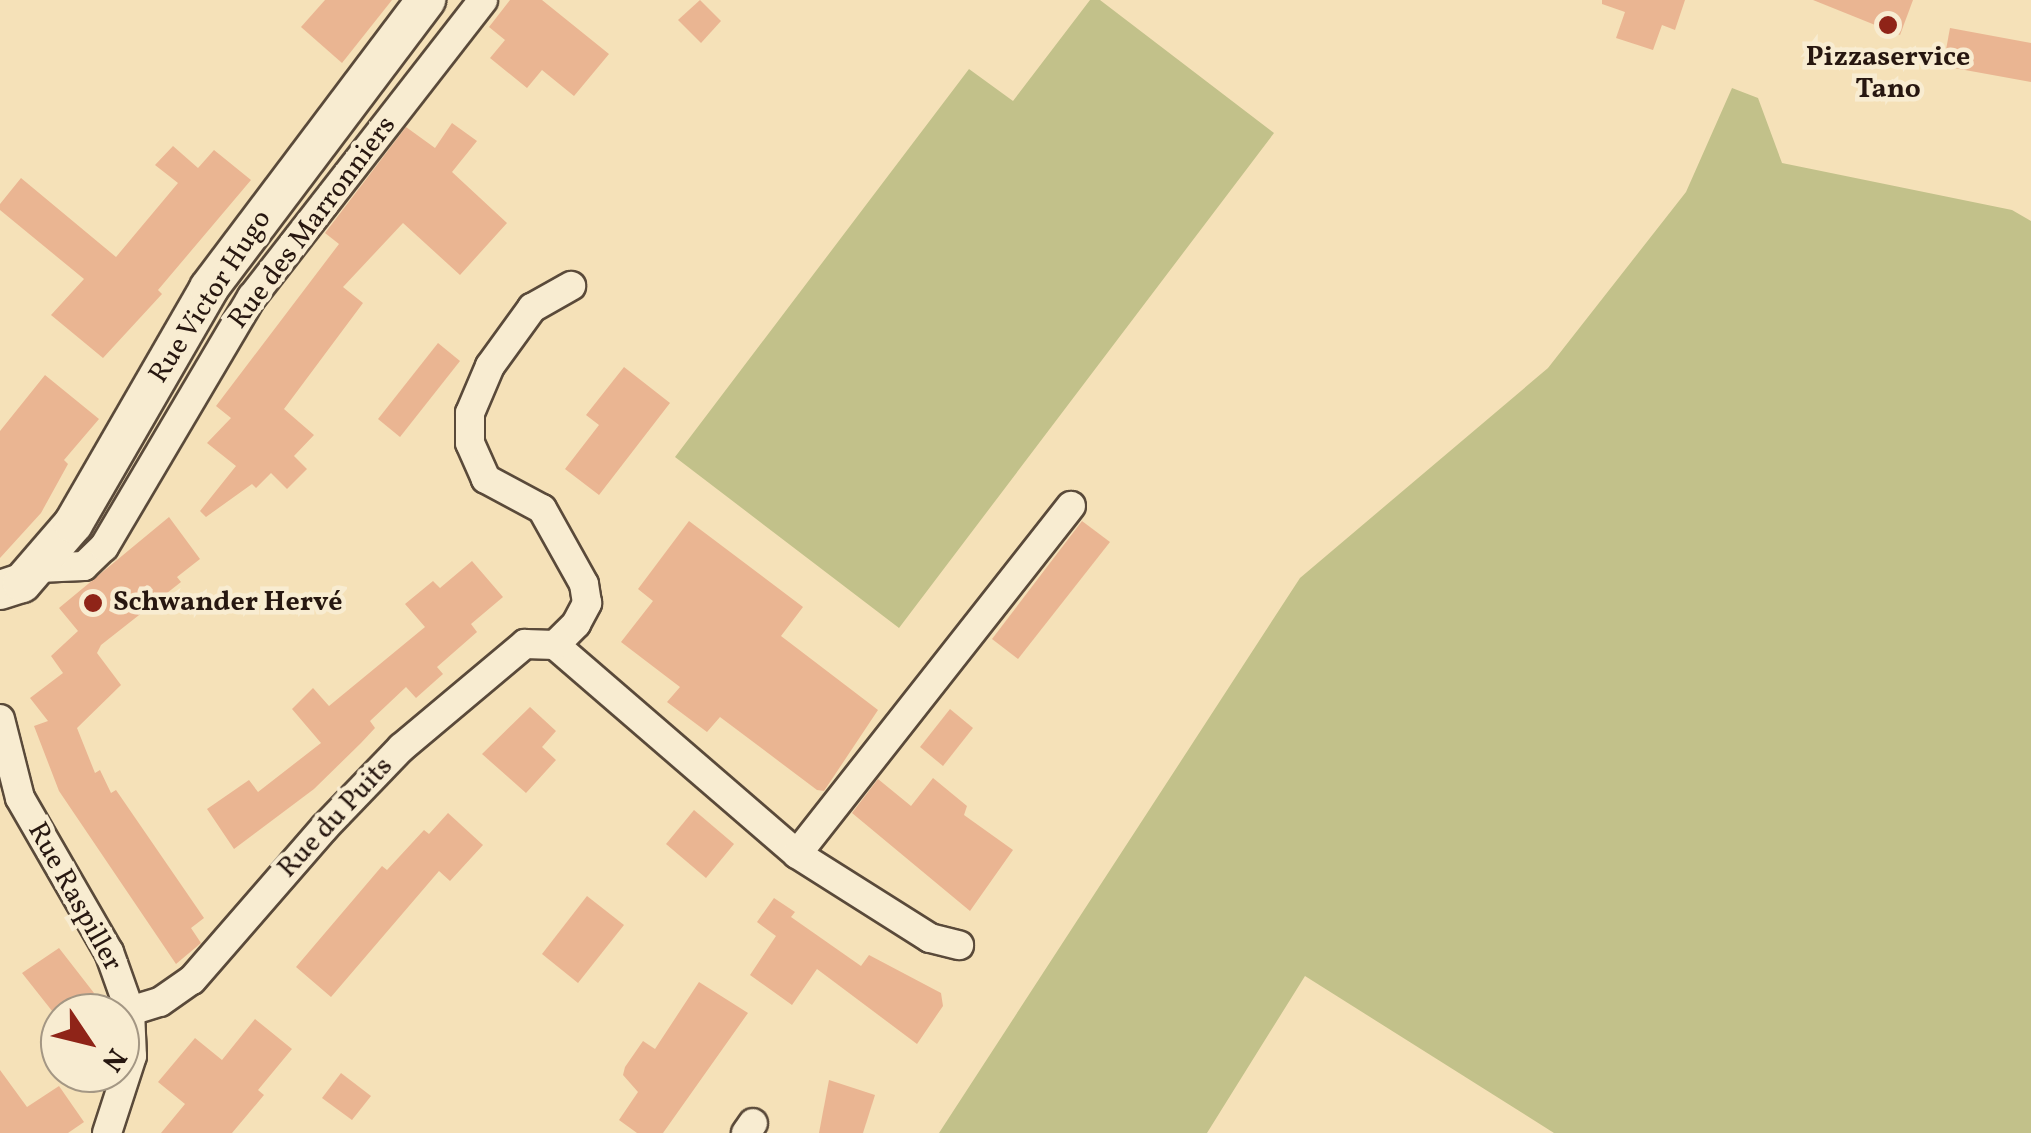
<!DOCTYPE html>
<meta charset="utf-8">
<style>
body{margin:0}
#map{position:relative;width:2031px;height:1133px;overflow:hidden;background:#f5e1b8;font-family:Vollkorn,serif}
div>[style]{position:absolute}
.green>*{inset:0;background:#c2c18a}
.building>*{inset:0;background:#eab592}
.roads{filter:drop-shadow(2px 0 #5a4a3a) drop-shadow(-2px 0 #5a4a3a) drop-shadow(0 2px #5a4a3a) drop-shadow(0 -2px #5a4a3a)}
.street>*{height:28px;margin:-14px;padding:0 14px;transform-origin:14px;border-radius:14px;background:#f8ecd1}
.secondary>*{height:38px;margin:-19px;padding:0 19px;transform-origin:19px;border-radius:19px;background:#f8ecd1}
.dots>*{width:28px;height:28px;translate:-50% -50%;box-sizing:border-box;border:5px solid #f8ecd1;border-radius:50%}
span{translate:-50% -50%;white-space:nowrap;text-align:center;line-height:1.15;-webkit-text-stroke:9px #f8ecd1;paint-order:stroke}
.poi-label{font-size:28px;color:#271710;font-weight:700}
.left{translate:0 -50%;text-align:left}
.street-label{font-size:28px;color:#271710}
.north{position:absolute;left:40px;top:993px;width:100px;height:100px;box-sizing:border-box;background:#f8ecd1;border:2px solid #a49784;border-radius:50%;rotate:125deg;font-size:28px;font-weight:700;line-height:40px;text-align:center;color:#271710}
.north::after{content:'';display:block;margin:auto;width:35px;height:45px;background:#8f2418;clip-path:polygon(50% 0,100% 100%,50% 72%,0 100%)}
</style>
<div id="map">
<div class="green">
<div style="clip-path:polygon(1090px 0,1100px 0,1274px 133px,899px 628px,675px 457px,969px 69px,1013px 101px)"></div>
<div style="clip-path:polygon(1732px 88px,1758px 98px,1782px 163px,2012px 210px,2031px 221px,2031px 1133px,1554px 1133px,1305px 976px,1207px 1133px,939px 1133px,1300px 578px,1548px 368px,1686px 192px)"></div>
</div>
<div class="building">
<div style="clip-path:polygon(325px 0,392px 0,342px 63px,301px 27px)"></div>
<div style="clip-path:polygon(510px 0,542px 0,609px 54px,574px 96px,542px 70px,527px 88px,490px 58px,505px 40px,489px 27px)"></div>
<div style="clip-path:polygon(700px 0,721px 21px,701px 43px,678px 20px)"></div>
<div style="clip-path:polygon(1602px 0,1685px 0,1675px 30px,1662px 25px,1653px 50px,1616px 38px,1625px 12px,1602px 4px)"></div>
<div style="clip-path:polygon(1813px 0,1913px 0,1900px 35px)"></div>
<div style="clip-path:polygon(1950px 28px,2031px 43px,2031px 82px,1943px 66px)"></div>
<div style="clip-path:polygon(452px 123px,477px 141px,452px 172px,507px 223px,460px 275px,403px 223px,343px 287px,363px 303px,284px 409px,314px 435px,294px 456px,307px 469px,287px 489px,271px 473px,256px 488px,252px 484px,206px 517px,200px 511px,236px 466px,207px 443px,231px 418px,216px 406px,339px 244px,325px 233px,406px 127px,435px 148px)"></div>
<div style="clip-path:polygon(173px 146px,198px 168px,214px 150px,251px 180px,158px 290px,162px 294px,103px 358px,51px 315px,84px 279px,0 210px,0 204px,21px 178px,116px 257px,178px 183px,155px 165px)"></div>
<div style="clip-path:polygon(438px 343px,460px 361px,400px 437px,378px 419px)"></div>
<div style="clip-path:polygon(624px 367px,670px 403px,599px 495px,565px 469px,599px 425px,586px 415px)"></div>
<div style="clip-path:polygon(45px 375px,99px 419px,64px 460px,68px 464px,41px 513px,0 558px,0 431px)"></div>
<div style="clip-path:polygon(169px 517px,200px 559px,177px 577px,181px 582px,101px 645px,97px 653px,121px 685px,77px 728px,95px 773px,100px 770px,111px 793px,116px 790px,204px 918px,191px 928px,201px 943px,176px 964px,59px 791px,34px 726px,48px 721px,30px 698px,63px 673px,51px 656px,78px 631px,59px 608px)"></div>
<div style="clip-path:polygon(689px 521px,803px 607px,781px 636px,878px 710px,824px 791px,817px 790px,720px 717px,707px 732px,667px 702px,680px 687px,621px 642px,653px 601px,638px 589px)"></div>
<div style="clip-path:polygon(1082px 521px,1110px 542px,1018px 659px,992px 639px)"></div>
<div style="clip-path:polygon(472px 561px,503px 597px,471px 624px,477px 632px,437px 667px,443px 674px,416px 698px,406px 687px,370px 721px,375px 728px,361px 743px,314px 789px,234px 849px,207px 809px,249px 780px,258px 792px,321px 743px,292px 709px,313px 688px,329px 706px,425px 627px,405px 604px,433px 581px,440px 588px)"></div>
<div style="clip-path:polygon(530px 707px,556px 731px,542px 747px,556px 760px,526px 793px,482px 754px)"></div>
<div style="clip-path:polygon(950px 709px,973px 728px,943px 766px,920px 747px)"></div>
<div style="clip-path:polygon(933px 778px,967px 806px,964px 815px,1013px 850px,970px 911px,852px 813px,878px 779px,911px 806px)"></div>
<div style="clip-path:polygon(694px 810px,734px 844px,706px 878px,666px 844px)"></div>
<div style="clip-path:polygon(448px 813px,483px 845px,450px 881px,439px 871px,331px 997px,296px 967px,382px 866px,387px 870px,424px 830px,429px 834px)"></div>
<div style="clip-path:polygon(587px 896px,624px 925px,578px 983px,542px 954px)"></div>
<div style="clip-path:polygon(774px 898px,795px 912px,791px 917px,861px 966px,869px 955px,941px 993px,943px 1006px,917px 1044px,817px 969px,792px 1005px,750px 975px,776px 936px,757px 922px)"></div>
<div style="clip-path:polygon(59px 948px,94px 993px,69px 1013px,60px 1013px,60px 1021px,22px 973px)"></div>
<div style="clip-path:polygon(699px 982px,748px 1013px,663px 1133px,637px 1133px,619px 1120px,638px 1092px,623px 1075px,625px 1067px,643px 1041px,655px 1049px)"></div>
<div style="clip-path:polygon(255px 1019px,292px 1049px,258px 1090px,264px 1095px,232px 1133px,161px 1133px,185px 1104px,158px 1082px,195px 1038px,222px 1060px)"></div>
<div style="clip-path:polygon(0 1070px,27px 1107px,59px 1086px,84px 1122px,68px 1133px,0 1133px)"></div>
<div style="clip-path:polygon(341px 1073px,371px 1096px,352px 1120px,322px 1098px)"></div>
<div style="clip-path:polygon(829px 1080px,875px 1095px,863px 1133px,819px 1133px)"></div>
</div>
<div class="roads">
<div class="street">
<div style="left:38px;top:568px;width:46px;rotate:-2.5deg"></div>
<div style="left:84px;top:566px;width:28px;rotate:-44deg"></div>
<div style="left:104px;top:547px;width:291px;rotate:-59.4deg"></div>
<div style="left:252px;top:297px;width:376px;rotate:-52.1deg"></div>
<div style="left:555px;top:645px;width:320px;rotate:40.8deg"></div>
<div style="left:797px;top:854px;width:157px;rotate:32.3deg"></div>
<div style="left:930px;top:938px;width:30px;rotate:14deg"></div>
<div style="left:0;top:719px;width:81px;rotate:75.8deg"></div>
<div style="left:20px;top:798px;width:178px;rotate:60deg"></div>
<div style="left:109px;top:952px;width:63px;rotate:70.4deg"></div>
<div style="left:130px;top:1011px;width:45px;rotate:87.5deg"></div>
<div style="left:132px;top:1056px;width:81px;rotate:108deg"></div>
<div style="left:797px;top:854px;width:443px;rotate:-51.8deg"></div>
<div style="left:130px;top:1011px;width:31px;rotate:-17deg"></div>
<div style="left:160px;top:1002px;width:39px;rotate:-35deg"></div>
<div style="left:192px;top:980px;width:203px;rotate:-49deg"></div>
<div style="left:325px;top:827px;width:110px;rotate:-46.1deg"></div>
<div style="left:401px;top:748px;width:162px;rotate:-40deg"></div>
<div style="left:525px;top:644px;width:30px;rotate:2deg"></div>
<div style="left:555px;top:645px;width:30px;rotate:-45deg"></div>
<div style="left:576px;top:624px;width:24px;rotate:-62deg"></div>
<div style="left:587px;top:603px;width:19px;rotate:-99deg"></div>
<div style="left:584px;top:584px;width:86px;rotate:-119.2deg"></div>
<div style="left:542px;top:509px;width:64px;rotate:-151.8deg"></div>
<div style="left:486px;top:479px;width:39px;rotate:-114deg"></div>
<div style="left:470px;top:443px;width:30px;rotate:-90deg"></div>
<div style="left:470px;top:413px;width:51px;rotate:-66.9deg"></div>
<div style="left:490px;top:366px;width:72px;rotate:-54.1deg"></div>
<div style="left:532px;top:308px;width:45px;rotate:-29.4deg"></div>
<div style="left:746px;top:1133px;width:12px;rotate:-55deg"></div>
</div>
<div class="secondary">
<div style="left:0;top:590px;width:23px;rotate:-18deg"></div>
<div style="left:22px;top:583px;width:78px;rotate:-49.2deg"></div>
<div style="left:73px;top:524px;width:272px;rotate:-60deg"></div>
<div style="left:209px;top:288px;width:361px;rotate:-53deg"></div>
</div>
</div>
<div class="dots">
<div style="left:1888px;top:25px;background:#8f2418"></div>
<div style="left:93px;top:603px;background:#8f2418"></div>
</div>
<div class="poi-label">
<span style="left:1888px;top:74px">Pizzaservice<br>Tano</span>
<span class="left" style="left:113px;top:603px">Schwander Hervé</span>
</div>
<div class="street-label">
<span style="left:313px;top:223px;rotate:-53deg">Rue des Marronniers</span>
<span style="left:211px;top:297px;rotate:-57deg">Rue Victor Hugo</span>
<span style="left:336px;top:818px;rotate:-47deg">Rue du Puits</span>
<span style="left:74px;top:897px;rotate:61deg">Rue Raspiller</span>
</div>
<div class="north">N</div>
</div>
